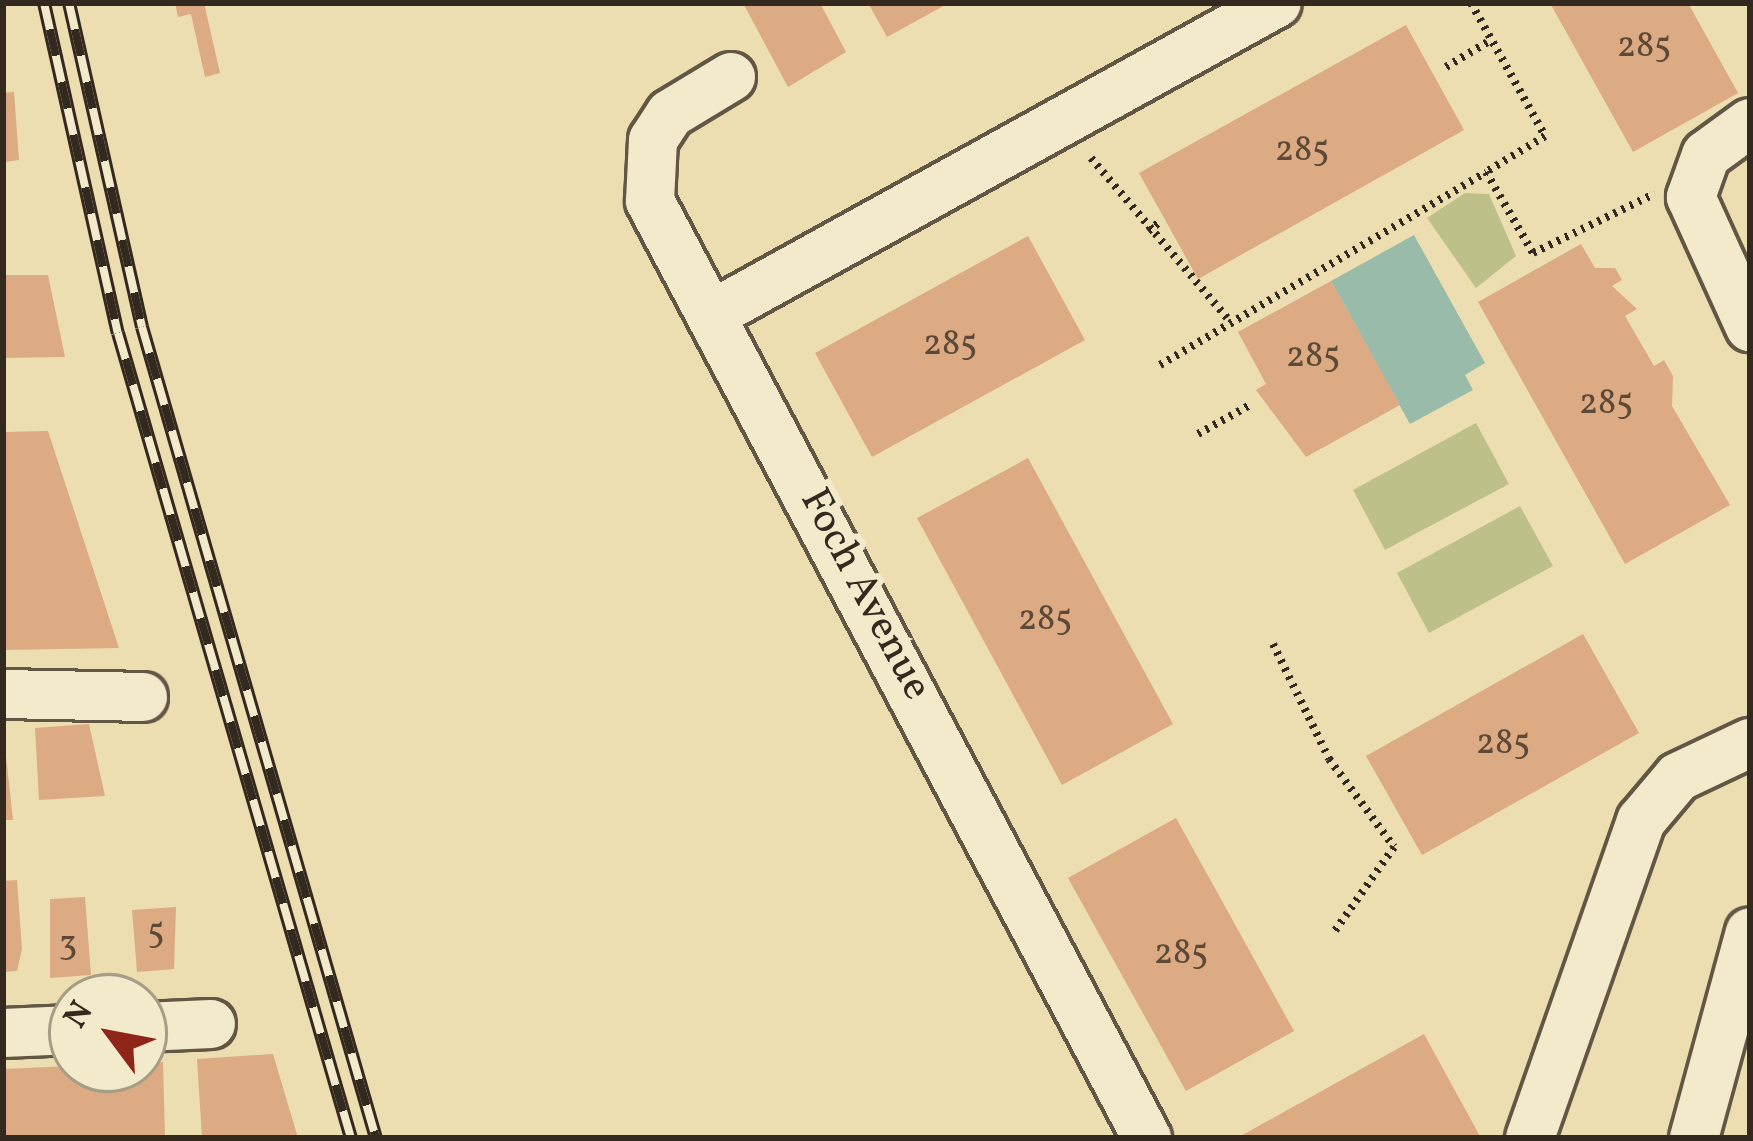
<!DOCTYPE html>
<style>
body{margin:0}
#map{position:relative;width:1753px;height:1141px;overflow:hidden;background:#eddeb1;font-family:Vollkorn,serif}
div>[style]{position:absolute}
.green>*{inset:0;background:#bdc088}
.water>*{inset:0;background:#99bcaa}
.building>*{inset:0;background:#dcaa83}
.path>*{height:8px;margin-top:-4px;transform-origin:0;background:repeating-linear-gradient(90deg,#33291f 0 3px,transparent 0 9px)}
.roads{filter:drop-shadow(3px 0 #625644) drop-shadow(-3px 0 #625644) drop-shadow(0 3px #625644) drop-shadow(0 -3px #625644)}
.minor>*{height:48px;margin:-24px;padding:0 24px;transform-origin:24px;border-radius:24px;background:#f3eacc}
.rail>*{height:14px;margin-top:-7px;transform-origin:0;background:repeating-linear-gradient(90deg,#f3eacc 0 27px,#33291f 0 54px);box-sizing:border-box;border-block:3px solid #33291f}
span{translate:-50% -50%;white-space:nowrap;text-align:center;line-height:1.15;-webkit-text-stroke:12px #f3eacc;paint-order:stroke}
.number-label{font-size:36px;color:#5d4938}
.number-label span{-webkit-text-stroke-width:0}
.street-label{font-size:42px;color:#33291f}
.frame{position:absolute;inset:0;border:6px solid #33291f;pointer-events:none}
.north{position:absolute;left:48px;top:973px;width:120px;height:120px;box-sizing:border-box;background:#f3eacc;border:3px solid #a69d87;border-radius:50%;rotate:302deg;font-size:33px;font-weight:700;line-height:48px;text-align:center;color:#33291f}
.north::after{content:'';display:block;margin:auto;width:42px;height:54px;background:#8f2418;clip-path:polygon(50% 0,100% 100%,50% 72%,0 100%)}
</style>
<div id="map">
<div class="green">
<div style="clip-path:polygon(1465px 193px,1489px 194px,1516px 256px,1476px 288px,1427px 218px)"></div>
<div style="clip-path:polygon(1476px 423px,1509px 484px,1385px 550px,1353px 490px)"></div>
<div style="clip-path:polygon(1520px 506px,1553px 566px,1429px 633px,1397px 573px)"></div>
</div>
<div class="water">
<div style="clip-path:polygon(1414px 235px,1485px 363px,1465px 375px,1473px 390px,1410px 424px,1331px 281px)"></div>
</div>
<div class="building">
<div style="clip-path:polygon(175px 3px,204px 3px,220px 73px,205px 77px,191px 14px,178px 17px)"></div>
<div style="clip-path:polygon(743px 3px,820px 3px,846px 52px,788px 87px)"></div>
<div style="clip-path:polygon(868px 3px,949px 3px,887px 37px)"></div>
<div style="clip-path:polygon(1550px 3px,1688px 3px,1738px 93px,1633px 152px)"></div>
<div style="clip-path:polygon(1406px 25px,1464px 130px,1198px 279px,1139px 173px)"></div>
<div style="clip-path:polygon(14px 92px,19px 160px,5px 162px,3px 93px)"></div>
<div style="clip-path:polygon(1028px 236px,1085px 340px,872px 457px,815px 353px)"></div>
<div style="clip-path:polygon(1581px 244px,1595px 268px,1615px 268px,1622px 280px,1612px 286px,1637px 309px,1625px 316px,1654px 366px,1664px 360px,1673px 376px,1672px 406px,1730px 505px,1625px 564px,1478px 302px)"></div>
<div style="clip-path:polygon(3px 275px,48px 275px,65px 357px,3px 358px)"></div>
<div style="clip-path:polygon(1331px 281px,1400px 405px,1306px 457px,1256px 390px,1266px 384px,1238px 332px)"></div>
<div style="clip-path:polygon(48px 431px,119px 648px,3px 650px,3px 432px)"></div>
<div style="clip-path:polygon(1028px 458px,1173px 724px,1062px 785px,917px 518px)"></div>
<div style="clip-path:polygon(1583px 634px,1639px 733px,1422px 855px,1366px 756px)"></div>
<div style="clip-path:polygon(89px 724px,105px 796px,39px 800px,35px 728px)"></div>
<div style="clip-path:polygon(3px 729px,13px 820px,3px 820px)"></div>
<div style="clip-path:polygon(1176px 818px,1294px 1031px,1186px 1091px,1068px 878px)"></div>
<div style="clip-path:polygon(17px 880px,22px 949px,17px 971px,3px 972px,3px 881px)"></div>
<div style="clip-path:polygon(85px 897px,91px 975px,50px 978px,50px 899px)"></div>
<div style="clip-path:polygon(176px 907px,174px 969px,137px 972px,132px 910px)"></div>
<div style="clip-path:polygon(1424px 1034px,1481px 1138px,1237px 1138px)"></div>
<div style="clip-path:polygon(273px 1054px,298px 1138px,202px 1138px,197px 1059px)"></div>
<div style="clip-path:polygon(163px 1062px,165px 1138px,3px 1138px,3px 1069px)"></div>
</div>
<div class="path">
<div style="left:1471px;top:3px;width:152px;rotate:60.9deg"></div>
<div style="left:1545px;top:136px;width:69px;rotate:148.6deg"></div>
<div style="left:1446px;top:67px;width:52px;rotate:-31deg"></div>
<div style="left:1091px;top:158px;width:210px;rotate:49.6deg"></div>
<div style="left:1148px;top:231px;width:16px;rotate:-38deg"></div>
<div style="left:1160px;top:365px;width:379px;rotate:-30.6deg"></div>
<div style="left:1486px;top:172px;width:94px;rotate:59.9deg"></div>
<div style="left:1533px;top:253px;width:135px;rotate:-26deg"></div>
<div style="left:1198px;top:434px;width:62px;rotate:-29.1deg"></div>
<div style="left:1273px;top:644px;width:128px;rotate:64deg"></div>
<div style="left:1329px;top:759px;width:109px;rotate:53.5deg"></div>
<div style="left:1394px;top:847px;width:104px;rotate:125.2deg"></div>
</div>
<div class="roads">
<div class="minor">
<div style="left:731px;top:77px;width:71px;rotate:148.8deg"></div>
<div style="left:670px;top:114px;width:31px;rotate:123deg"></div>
<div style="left:653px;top:140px;width:61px;rotate:92.8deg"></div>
<div style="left:650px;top:201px;width:1061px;rotate:62.06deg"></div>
<div style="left:1750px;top:123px;width:54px;rotate:144deg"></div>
<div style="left:1706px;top:155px;width:45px;rotate:109.7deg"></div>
<div style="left:1691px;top:197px;width:143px;rotate:65.6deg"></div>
<div style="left:711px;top:315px;width:646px;rotate:-28.87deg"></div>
<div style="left:3px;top:694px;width:140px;rotate:1.2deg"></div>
<div style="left:144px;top:1027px;width:67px;rotate:-2.6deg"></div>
<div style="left:3px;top:1033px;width:69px;rotate:-2.5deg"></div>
<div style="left:1530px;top:1138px;width:336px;rotate:-70.7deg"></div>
<div style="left:1641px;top:821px;width:57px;rotate:-49.9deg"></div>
<div style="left:1678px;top:777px;width:80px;rotate:-25.3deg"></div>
<div style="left:1694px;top:1138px;width:213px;rotate:-74.8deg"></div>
</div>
</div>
<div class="rail">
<div style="left:44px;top:3px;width:338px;rotate:77.4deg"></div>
<div style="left:118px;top:333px;width:838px;rotate:73.86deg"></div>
<div style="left:69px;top:3px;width:332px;rotate:77.3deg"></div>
<div style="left:142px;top:327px;width:844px;rotate:73.91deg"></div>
</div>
<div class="number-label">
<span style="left:1644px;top:48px">285</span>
<span style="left:1302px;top:152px">285</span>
<span style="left:950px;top:346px">285</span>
<span style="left:1313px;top:358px">285</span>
<span style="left:1606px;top:405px">285</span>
<span style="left:1045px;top:621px">285</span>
<span style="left:1503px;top:745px">285</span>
<span style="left:156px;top:934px">5</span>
<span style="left:68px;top:946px">3</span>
<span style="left:1181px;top:955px">285</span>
</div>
<div class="street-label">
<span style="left:864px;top:595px;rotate:62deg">Foch Avenue</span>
</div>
<div class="frame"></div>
<div class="north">N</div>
</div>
